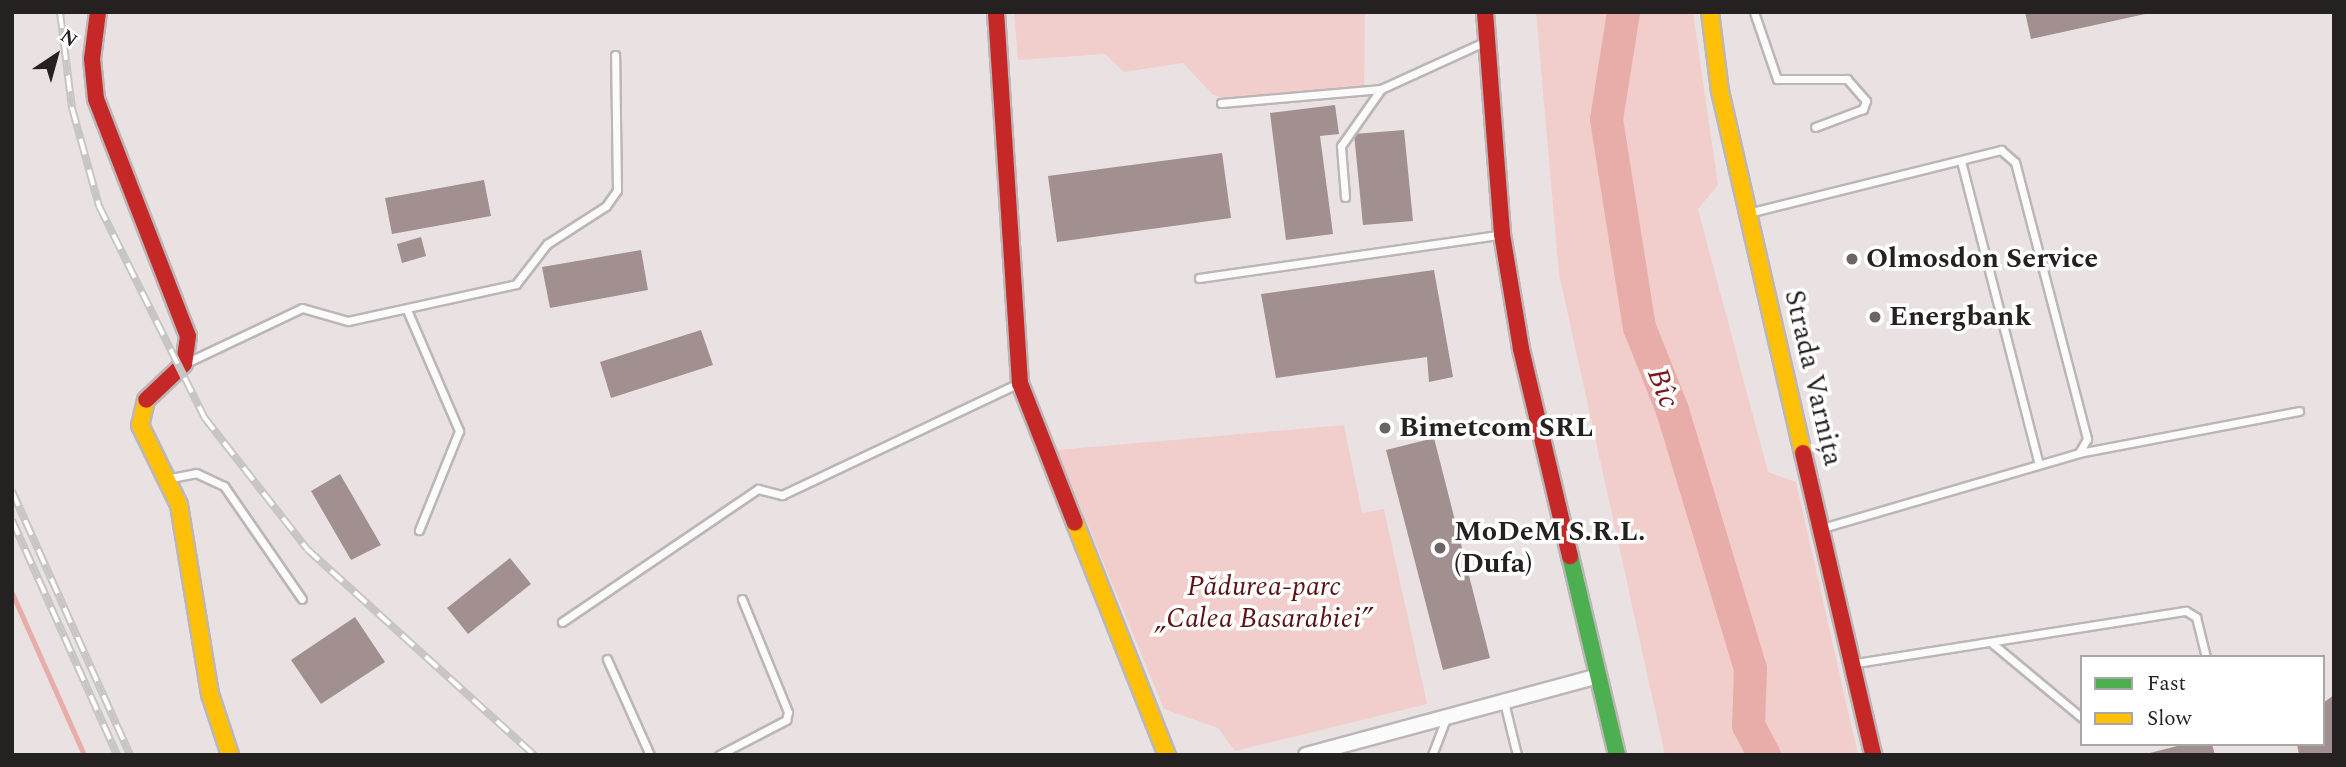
<!DOCTYPE html>
<meta charset="utf-8">
<style>
body{margin:0}
#map{position:relative;width:2346px;height:767px;overflow:hidden;background:#eae2e2;font-family:Spectral,serif}
div>[style]{position:absolute}
.green>*{inset:0;background:#f1cecb}
.stream>*{height:5px;margin:-2.5px;padding:0 2.5px;transform-origin:2.5px;border-radius:2.5px;background:#e9ada9}
.river>*{height:33px;margin:-16.5px;padding:0 16.5px;transform-origin:16.5px;border-radius:16.5px;background:#e9ada9}
.building>*{inset:0;background:#a1908f}
.roads{filter:drop-shadow(2px 0 #bcb6b6) drop-shadow(-2px 0 #bcb6b6) drop-shadow(0 2px #bcb6b6) drop-shadow(0 -2px #bcb6b6)}
.lane>*{height:7px;margin:-3.5px;padding:0 3.5px;transform-origin:3.5px;border-radius:3.5px;background:#fcfbfb}
.street>*{height:14px;margin:-7px;padding:0 7px;transform-origin:7px;border-radius:7px;background:#fcfbfb}
.fast>*{height:16px;margin:-8px;padding:0 8px;transform-origin:8px;border-radius:8px;background:#4caf50}
.slow>*{height:16px;margin:-8px;padding:0 8px;transform-origin:8px;border-radius:8px;background:#ffc107}
.jam>*{height:16px;margin:-8px;padding:0 8px;transform-origin:8px;border-radius:8px;background:#c62828}
.rail>*{height:8px;margin-top:-4px;transform-origin:0;background:repeating-linear-gradient(90deg,#fff 0 16px,#c8c6c5 0 32px);box-sizing:border-box;border-block:2px solid #c8c6c5}
.dots>*{width:19px;height:19px;translate:-50% -50%;box-sizing:border-box;border:4px solid #fff;border-radius:50%}
span{translate:-50% -50%;white-space:nowrap;text-align:center;line-height:1.15;-webkit-text-stroke:7px #fff;paint-order:stroke}
.poi-label{font-size:28px;color:#262121;font-weight:700}
.left{translate:0 -50%;text-align:left}
.street-label{font-size:28px;color:#262121}
.park-label{font-size:28px;color:#5b1215;font-style:italic}
.water-label{font-size:30px;color:#79171c;font-style:italic}
.frame{position:absolute;inset:0;border:14px solid #262121;pointer-events:none}
.legend{position:absolute;left:2080px;top:655px;width:245px;height:91px;box-sizing:border-box;background:#fff;border:2px solid #a8a6a6;margin:0;padding:9px 12px;list-style:none;font-size:21px;color:#262121}
.legend li{display:flex;align-items:center;gap:14px;height:35px}
.legend b{width:35px;border:2px solid #a8a6a6}
.north{position:absolute;left:21px;top:21px;width:70px;height:70px;-webkit-text-stroke:5px #fff;paint-order:stroke;rotate:36deg;font-size:19px;font-weight:700;line-height:28px;text-align:center;color:#262121}
.north::after{content:'';display:block;margin:auto;width:24px;height:32px;background:#262121;clip-path:polygon(50% 0,100% 100%,50% 72%,0 100%)}
</style>
<div id="map">
<div class="green">
<div style="clip-path:polygon(1014px 12px,1365px 12px,1364px 92px,1232px 102px,1212px 94px,1183px 63px,1124px 72px,1105px 54px,1018px 60px)"></div>
<div style="clip-path:polygon(1536px 12px,1693px 12px,1718px 185px,1698px 209px,1768px 472px,1796px 482px,1858px 755px,1665px 755px,1559px 274px)"></div>
<div style="clip-path:polygon(1344px 425px,1362px 513px,1384px 509px,1427px 704px,1235px 751px,1218px 728px,1164px 709px,1057px 450px)"></div>
</div>
<div class="stream">
<div style="left:12px;top:593px;width:177px;rotate:66deg"></div>
</div>
<div class="river">
<div style="left:1623px;top:12px;width:108px;rotate:99deg"></div>
<div style="left:1606px;top:119px;width:211px;rotate:81deg"></div>
<div style="left:1639px;top:327px;width:89px;rotate:68.3deg"></div>
<div style="left:1672px;top:410px;width:270px;rotate:73.2deg"></div>
<div style="left:1750px;top:669px;width:56px;rotate:92deg"></div>
<div style="left:1748px;top:725px;width:34px;rotate:62deg"></div>
</div>
<div class="building">
<div style="clip-path:polygon(2025px 12px,2150px 12px,2150px 13px,2031px 39px)"></div>
<div style="clip-path:polygon(1335px 105px,1339px 134px,1320px 136px,1333px 234px,1286px 240px,1270px 113px)"></div>
<div style="clip-path:polygon(1404px 130px,1413px 221px,1363px 225px,1354px 134px)"></div>
<div style="clip-path:polygon(1222px 153px,1231px 218px,1057px 242px,1048px 176px)"></div>
<div style="clip-path:polygon(484px 180px,491px 216px,392px 234px,385px 198px)"></div>
<div style="clip-path:polygon(421px 237px,426px 256px,402px 263px,397px 244px)"></div>
<div style="clip-path:polygon(641px 250px,648px 290px,550px 308px,542px 267px)"></div>
<div style="clip-path:polygon(1434px 270px,1453px 377px,1429px 382px,1427px 357px,1276px 378px,1261px 294px)"></div>
<div style="clip-path:polygon(701px 330px,713px 365px,611px 398px,600px 362px)"></div>
<div style="clip-path:polygon(1434px 438px,1490px 658px,1443px 670px,1386px 450px)"></div>
<div style="clip-path:polygon(340px 474px,381px 545px,351px 560px,311px 491px)"></div>
<div style="clip-path:polygon(510px 558px,531px 584px,468px 634px,447px 608px)"></div>
<div style="clip-path:polygon(355px 617px,385px 662px,321px 704px,291px 660px)"></div>
<div style="clip-path:polygon(2334px 695px,2334px 755px,2299px 755px,2297px 744px,2323px 744px,2323px 703px)"></div>
<div style="clip-path:polygon(2185px 744px,2212px 744px,2215px 755px,2142px 755px)"></div>
</div>
<div class="roads">
<div class="lane">
<div style="left:1754px;top:12px;width:71px;rotate:71.1deg"></div>
<div style="left:1777px;top:79px;width:70px"></div>
<div style="left:1847px;top:79px;width:29px;rotate:49deg"></div>
<div style="left:1866px;top:101px;width:9px;rotate:111deg"></div>
<div style="left:1863px;top:109px;width:51px;rotate:159.4deg"></div>
<div style="left:1221px;top:103px;width:161px;rotate:-5deg"></div>
<div style="left:1381px;top:89px;width:113px;rotate:-24.5deg"></div>
<div style="left:1961px;top:161px;width:313px;rotate:75.6deg"></div>
<div style="left:1345px;top:197px;width:51px;rotate:-94.5deg"></div>
<div style="left:1341px;top:146px;width:70px;rotate:-54.9deg"></div>
<div style="left:1752px;top:212px;width:257px;rotate:-14deg"></div>
<div style="left:2001px;top:150px;width:18px;rotate:41deg"></div>
<div style="left:2015px;top:162px;width:286px;rotate:75.4deg"></div>
<div style="left:2087px;top:439px;width:16px;rotate:120deg"></div>
<div style="left:2079px;top:453px;width:268px;rotate:163.7deg"></div>
<div style="left:1199px;top:278px;width:302px;rotate:-8.2deg"></div>
<div style="left:407px;top:310px;width:132px;rotate:66.7deg"></div>
<div style="left:459px;top:431px;width:107px;rotate:112deg"></div>
<div style="left:188px;top:362px;width:126px;rotate:-25.3deg"></div>
<div style="left:302px;top:308px;width:48px;rotate:15.8deg"></div>
<div style="left:348px;top:321px;width:172px;rotate:-12.4deg"></div>
<div style="left:516px;top:284px;width:51px;rotate:-52.2deg"></div>
<div style="left:547px;top:244px;width:70px;rotate:-32.8deg"></div>
<div style="left:606px;top:206px;width:19px;rotate:-55deg"></div>
<div style="left:617px;top:190px;width:135px;rotate:-90.8deg"></div>
<div style="left:2079px;top:453px;width:224px;rotate:-10.8deg"></div>
<div style="left:171px;top:478px;width:25px;rotate:-11deg"></div>
<div style="left:196px;top:473px;width:31px;rotate:25deg"></div>
<div style="left:224px;top:486px;width:137px;rotate:55.4deg"></div>
<div style="left:562px;top:622px;width:237px;rotate:-34.2deg"></div>
<div style="left:758px;top:489px;width:25px;rotate:14deg"></div>
<div style="left:782px;top:495px;width:262px;rotate:-25.3deg"></div>
<div style="left:1993px;top:644px;width:116px;rotate:39.7deg"></div>
<div style="left:607px;top:659px;width:105px;rotate:65.9deg"></div>
<div style="left:1856px;top:663px;width:334px;rotate:-9deg"></div>
<div style="left:2186px;top:611px;width:12px;rotate:31deg"></div>
<div style="left:2196px;top:617px;width:41px;rotate:76deg"></div>
<div style="left:1504px;top:702px;width:55px;rotate:76.2deg"></div>
<div style="left:719px;top:755px;width:76px;rotate:-27.6deg"></div>
<div style="left:786px;top:720px;width:8px;rotate:-76deg"></div>
<div style="left:788px;top:712px;width:122px;rotate:-112.2deg"></div>
<div style="left:1432px;top:755px;width:40px;rotate:-69deg"></div>
</div>
<div class="street">
<div style="left:1306px;top:755px;width:302px;rotate:-15.1deg"></div>
</div>
<div class="fast">
<div style="left:1570px;top:556px;width:204px;rotate:76.7deg"></div>
</div>
<div class="slow">
<div style="left:1710px;top:12px;width:80px;rotate:82.8deg"></div>
<div style="left:1720px;top:91px;width:371px;rotate:77.1deg"></div>
<div style="left:146px;top:400px;width:26px;rotate:103deg"></div>
<div style="left:140px;top:425px;width:89px;rotate:64deg"></div>
<div style="left:179px;top:505px;width:192px;rotate:80.7deg"></div>
<div style="left:210px;top:694px;width:64px;rotate:71.8deg"></div>
<div style="left:1075px;top:523px;width:250px;rotate:68.4deg"></div>
</div>
<div class="jam">
<div style="left:98px;top:12px;width:47px;rotate:97.3deg"></div>
<div style="left:92px;top:59px;width:40px;rotate:84.3deg"></div>
<div style="left:96px;top:99px;width:254px;rotate:68.8deg"></div>
<div style="left:188px;top:336px;width:28px;rotate:98deg"></div>
<div style="left:184px;top:364px;width:52px;rotate:136.5deg"></div>
<div style="left:996px;top:12px;width:372px;rotate:86.3deg"></div>
<div style="left:1020px;top:383px;width:150px;rotate:68.6deg"></div>
<div style="left:1485px;top:12px;width:223px;rotate:85.6deg"></div>
<div style="left:1502px;top:234px;width:117px;rotate:80.6deg"></div>
<div style="left:1521px;top:349px;width:213px;rotate:76.7deg"></div>
<div style="left:1803px;top:453px;width:310px;rotate:76.9deg"></div>
</div>
</div>
<div class="rail">
<div style="left:60px;top:12px;width:97px;rotate:82.9deg"></div>
<div style="left:72px;top:108px;width:102px;rotate:74.6deg"></div>
<div style="left:99px;top:206px;width:236px;rotate:63.5deg"></div>
<div style="left:204px;top:417px;width:167px;rotate:52deg"></div>
<div style="left:307px;top:549px;width:307px;rotate:42.2deg"></div>
<div style="left:12px;top:491px;width:289px;rotate:65.9deg"></div>
<div style="left:12px;top:520px;width:257px;rotate:65.9deg"></div>
</div>
<div class="dots">
<div style="left:1852px;top:259px;background:#6b6565"></div>
<div style="left:1875px;top:317px;background:#6b6565"></div>
<div style="left:1385px;top:428px;background:#6b6565"></div>
<div style="left:1440px;top:548px;background:#6b6565"></div>
</div>
<div class="poi-label">
<span class="left" style="left:1866px;top:259px">Olmosdon Service</span>
<span class="left" style="left:1889px;top:317px">Energbank</span>
<span class="left" style="left:1399px;top:428px">Bimetcom SRL</span>
<span class="left" style="left:1454px;top:548px">MoDeM S.R.L.<br>(Dufa)</span>
</div>
<div class="street-label">
<span style="left:1813px;top:378px;rotate:77deg">Strada Varnița</span>
</div>
<div class="park-label">
<span style="left:1264px;top:603px">Pădurea-parc<br>„Calea Basarabiei”</span>
</div>
<div class="water-label">
<span style="left:1663px;top:388px;rotate:69deg">Bîc</span>
</div>
<div class="frame"></div>
<ul class="legend">
<li><b style="height:9px;background:#4caf50"></b>Fast</li>
<li><b style="height:9px;background:#ffc107"></b>Slow</li>
</ul>
<div class="north">N</div>
</div>
